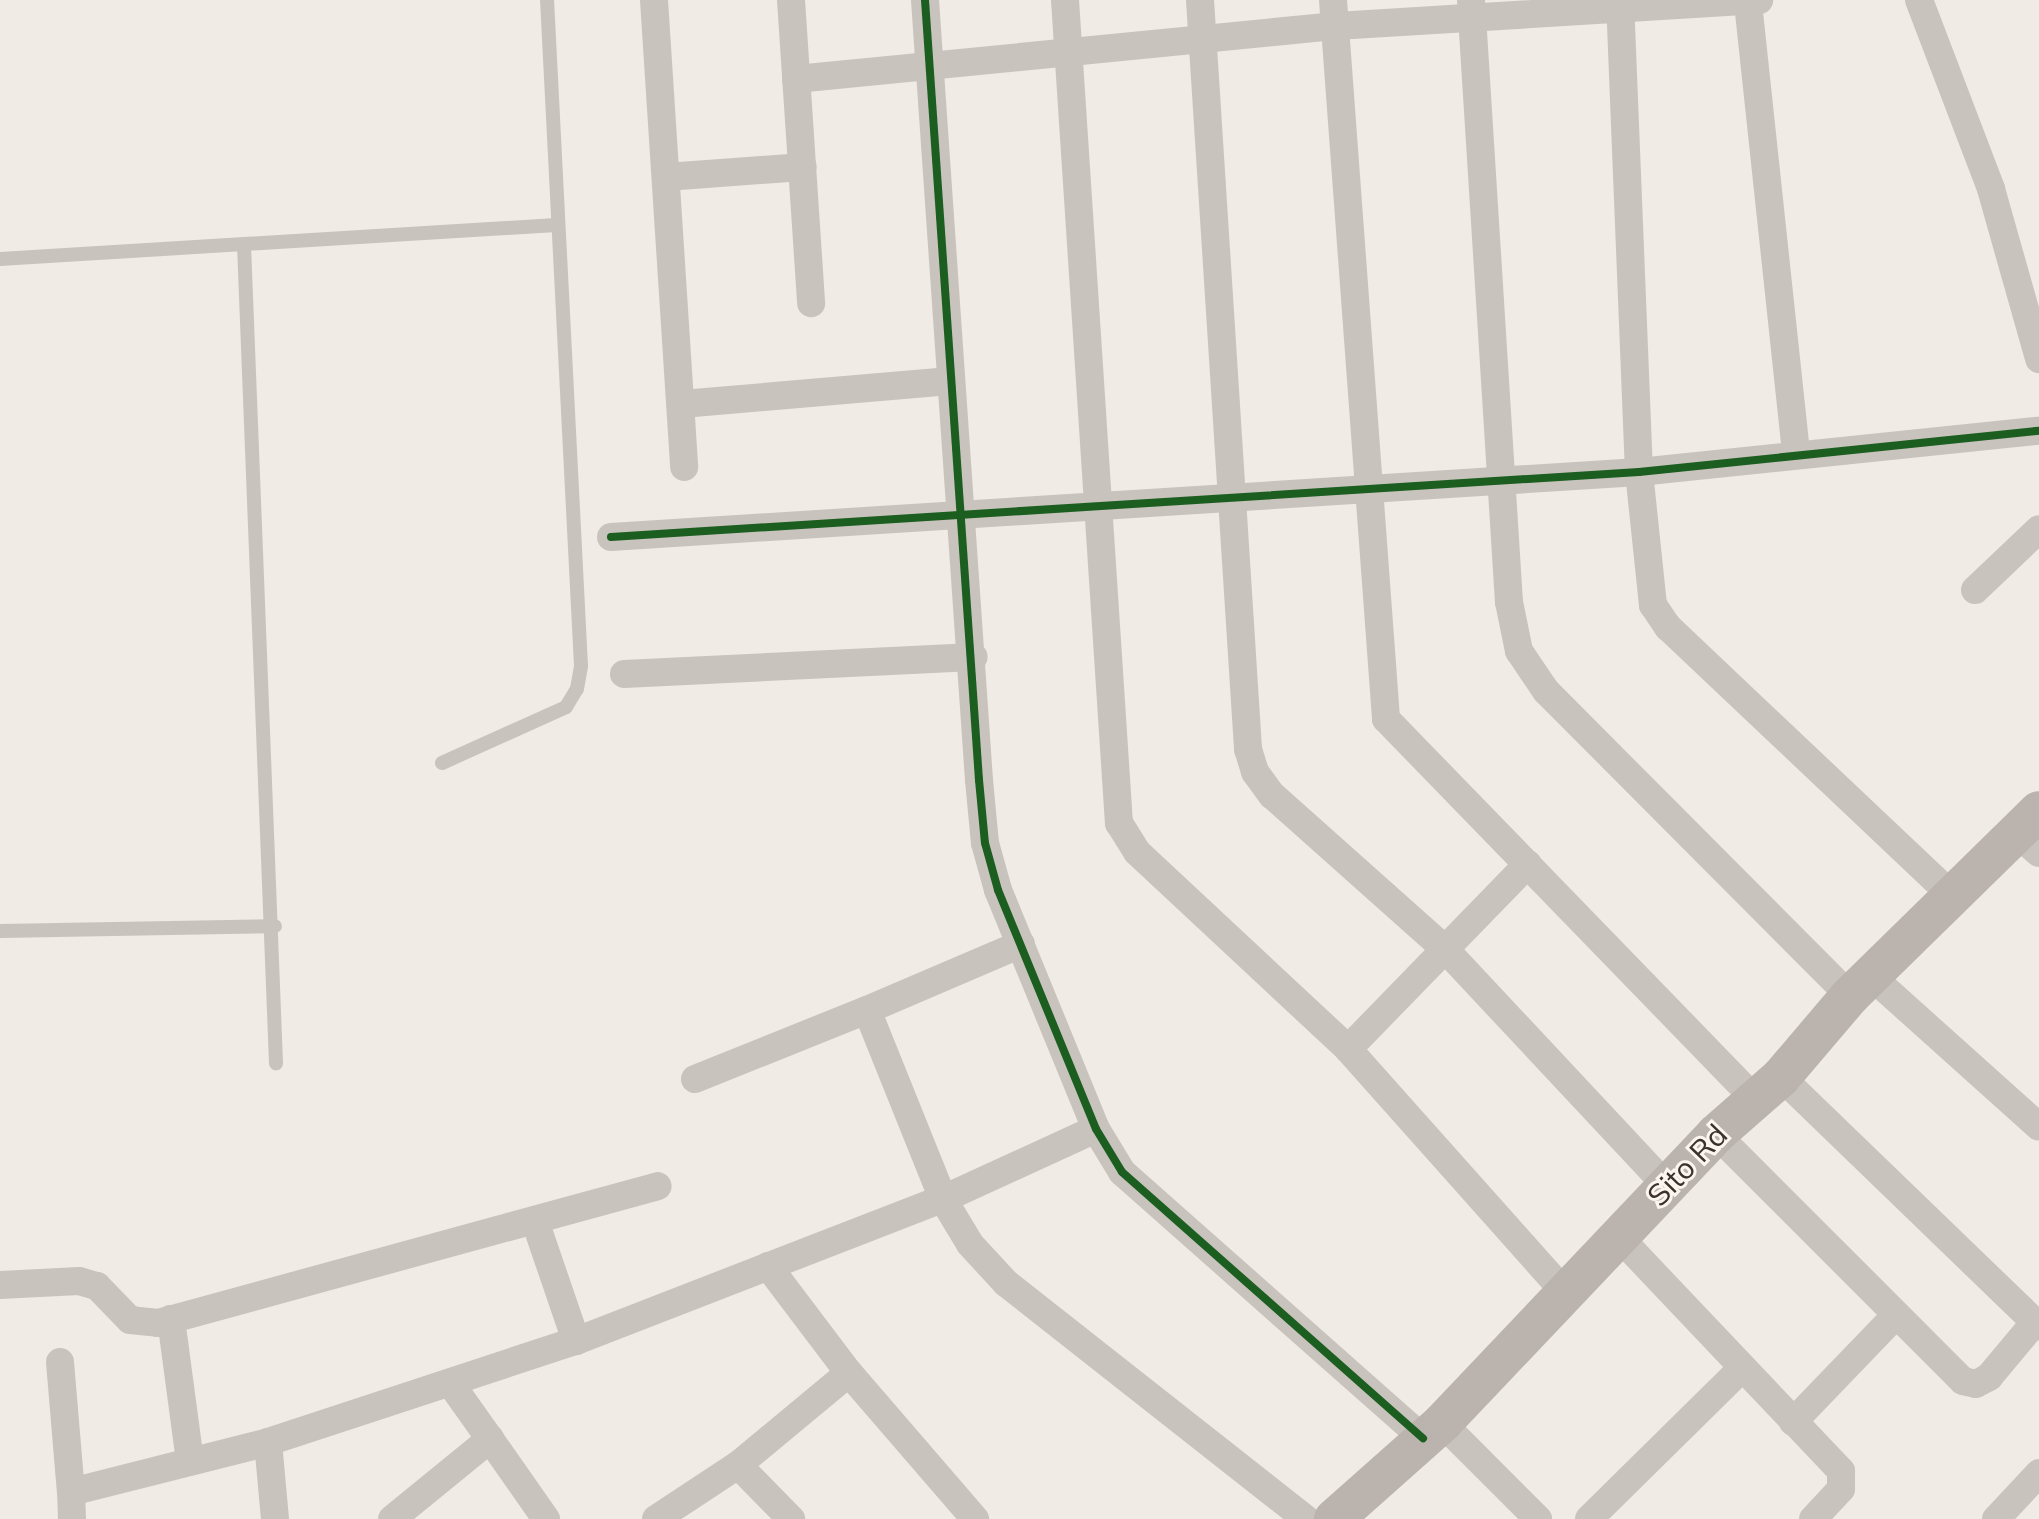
<!DOCTYPE html>
<style>
body{margin:0}
#map{position:relative;width:2039px;height:1519px;overflow:hidden;background:#f0ebe5;font-family:Mulish,sans-serif}
div>[style]{position:absolute}
.service>*{height:14px;margin:-7px;padding:0 7px;transform-origin:7px;border-radius:7px;background:#c9c3be}
.minor>*{height:28px;margin:-14px;padding:0 14px;transform-origin:14px;border-radius:14px;background:#c9c3be}
.secondary>*{height:40px;margin:-20px;padding:0 20px;transform-origin:20px;border-radius:20px;background:#bab3ae}
.cycleway>*{height:8px;margin:-4px;padding:0 4px;transform-origin:4px;border-radius:4px;background:#1b5e20}
span{translate:-50% -50%;white-space:nowrap;text-align:center;line-height:1.15;-webkit-text-stroke:6px #fbf5ee;paint-order:stroke}
.street-label{font-size:30px;color:#3b302b}
</style>
<div id="map">
<div class="service">
<div style="left:244px;top:245px;width:819px;rotate:87.76deg"></div>
<div style="left:0;top:259px;width:557px;rotate:-3.5deg"></div>
<div style="left:442px;top:763px;width:136px;rotate:-24.3deg"></div>
<div style="left:566px;top:707px;width:21px;rotate:-59deg"></div>
<div style="left:577px;top:689px;width:23px;rotate:-80deg"></div>
<div style="left:581px;top:666px;width:667px;rotate:-92.92deg"></div>
<div style="left:0;top:931px;width:275px;rotate:-1deg"></div>
</div>
<div class="minor">
<div style="left:654px;top:0;width:468px;rotate:86.3deg"></div>
<div style="left:791px;top:0;width:304px;rotate:86.2deg"></div>
<div style="left:925px;top:0;width:782px;rotate:86.04deg"></div>
<div style="left:979px;top:780px;width:63px;rotate:84.6deg"></div>
<div style="left:985px;top:843px;width:49px;rotate:74.5deg"></div>
<div style="left:998px;top:890px;width:258px;rotate:67.7deg"></div>
<div style="left:1096px;top:1129px;width:50px;rotate:58.8deg"></div>
<div style="left:1122px;top:1172px;width:402px;rotate:41.5deg"></div>
<div style="left:1065px;top:0;width:825px;rotate:86.25deg"></div>
<div style="left:1119px;top:823px;width:34px;rotate:58deg"></div>
<div style="left:1137px;top:852px;width:289px;rotate:43deg"></div>
<div style="left:1348px;top:1049px;width:328px;rotate:48.3deg"></div>
<div style="left:1200px;top:0;width:751px;rotate:86.33deg"></div>
<div style="left:1248px;top:749px;width:24px;rotate:73deg"></div>
<div style="left:1255px;top:772px;width:29px;rotate:54deg"></div>
<div style="left:1272px;top:795px;width:230px;rotate:41.7deg"></div>
<div style="left:1444px;top:948px;width:325px;rotate:46.9deg"></div>
<div style="left:1333px;top:0;width:721px;rotate:85.78deg"></div>
<div style="left:1386px;top:719px;width:527px;rotate:45.85deg"></div>
<div style="left:1471px;top:0;width:603px;rotate:86.39deg"></div>
<div style="left:1509px;top:602px;width:50px;rotate:78.5deg"></div>
<div style="left:1519px;top:651px;width:48px;rotate:56deg"></div>
<div style="left:1546px;top:691px;width:431px;rotate:45.1deg"></div>
<div style="left:1620px;top:0;width:472px;rotate:87.7deg"></div>
<div style="left:1639px;top:472px;width:134px;rotate:84deg"></div>
<div style="left:1653px;top:605px;width:27px;rotate:56deg"></div>
<div style="left:1668px;top:627px;width:390px;rotate:43.4deg"></div>
<div style="left:1919px;top:0;width:202px;rotate:69.1deg"></div>
<div style="left:1991px;top:189px;width:177px;rotate:74.2deg"></div>
<div style="left:1748px;top:3px;width:454px;rotate:83.9deg"></div>
<div style="left:796px;top:79px;width:543px;rotate:-5.61deg"></div>
<div style="left:1336px;top:26px;width:424px;rotate:-3.5deg"></div>
<div style="left:666px;top:177px;width:137px;rotate:-4.2deg"></div>
<div style="left:682px;top:404px;width:269px;rotate:-4.9deg"></div>
<div style="left:611px;top:537px;width:1030px;rotate:-3.62deg"></div>
<div style="left:1639px;top:472px;width:402px;rotate:-5.9deg"></div>
<div style="left:1975px;top:590px;width:88px;rotate:-43.6deg"></div>
<div style="left:624px;top:674px;width:350px;rotate:-2.8deg"></div>
<div style="left:2017px;top:834px;width:29px;rotate:41deg"></div>
<div style="left:1021px;top:944px;width:168px;rotate:156.8deg"></div>
<div style="left:867px;top:1010px;width:204px;rotate:68.1deg"></div>
<div style="left:943px;top:1199px;width:52px;rotate:59deg"></div>
<div style="left:970px;top:1244px;width:53px;rotate:47.3deg"></div>
<div style="left:1006px;top:1283px;width:382px;rotate:38.2deg"></div>
<div style="left:1872px;top:977px;width:224px;rotate:41.9deg"></div>
<div style="left:1348px;top:1049px;width:258px;rotate:-45.8deg"></div>
<div style="left:1781px;top:1077px;width:359px;rotate:44deg"></div>
<div style="left:695px;top:1079px;width:185px;rotate:-21.9deg"></div>
<div style="left:1716px;top:1134px;width:349px;rotate:45deg"></div>
<div style="left:1963px;top:1381px;width:13px;rotate:13deg"></div>
<div style="left:1976px;top:1384px;width:15px;rotate:-28deg"></div>
<div style="left:1989px;top:1377px;width:72px;rotate:-50.1deg"></div>
<div style="left:535px;top:1221px;width:127px;rotate:71.1deg"></div>
<div style="left:1620px;top:1238px;width:321px;rotate:46.5deg"></div>
<div style="left:1841px;top:1471px;width:18px;rotate:90deg"></div>
<div style="left:1841px;top:1489px;width:41px;rotate:133deg"></div>
<div style="left:768px;top:1266px;width:134px;rotate:52.9deg"></div>
<div style="left:849px;top:1373px;width:193px;rotate:49.2deg"></div>
<div style="left:0;top:1285px;width:79px;rotate:-2.9deg"></div>
<div style="left:79px;top:1281px;width:19px;rotate:16deg"></div>
<div style="left:97px;top:1286px;width:47px;rotate:45.9deg"></div>
<div style="left:130px;top:1320px;width:28px;rotate:6deg"></div>
<div style="left:158px;top:1323px;width:518px;rotate:-15.32deg"></div>
<div style="left:171px;top:1319px;width:144px;rotate:82.4deg"></div>
<div style="left:60px;top:1362px;width:130px;rotate:85.2deg"></div>
<div style="left:1793px;top:1422px;width:149px;rotate:-46.1deg"></div>
<div style="left:1442px;top:1423px;width:136px;rotate:45deg"></div>
<div style="left:490px;top:1439px;width:98px;rotate:55deg"></div>
<div style="left:268px;top:1442px;width:77px;rotate:84.8deg"></div>
<div style="left:738px;top:1465px;width:76px;rotate:45.5deg"></div>
<div style="left:72px;top:1519px;width:27px;rotate:-92deg"></div>
<div style="left:71px;top:1492px;width:203px;rotate:-14.2deg"></div>
<div style="left:268px;top:1442px;width:324px;rotate:-18.2deg"></div>
<div style="left:576px;top:1341px;width:394px;rotate:-21.2deg"></div>
<div style="left:943px;top:1199px;width:168px;rotate:-24.6deg"></div>
<div style="left:392px;top:1519px;width:127px;rotate:-39.2deg"></div>
<div style="left:490px;top:1439px;width:67px;rotate:-125.3deg"></div>
<div style="left:656px;top:1519px;width:98px;rotate:-33.4deg"></div>
<div style="left:738px;top:1465px;width:144px;rotate:-39.7deg"></div>
<div style="left:1589px;top:1519px;width:214px;rotate:-44.6deg"></div>
<div style="left:1996px;top:1519px;width:63px;rotate:-46.9deg"></div>
</div>
<div class="secondary">
<div style="left:1334px;top:1519px;width:144px;rotate:-41.6deg"></div>
<div style="left:1442px;top:1423px;width:398px;rotate:-46.5deg"></div>
<div style="left:1716px;top:1134px;width:86px;rotate:-41.2deg"></div>
<div style="left:1781px;top:1077px;width:106px;rotate:-49.6deg"></div>
<div style="left:1850px;top:996px;width:264px;rotate:-44.4deg"></div>
</div>
<div class="cycleway">
<div style="left:925px;top:0;width:782px;rotate:86.04deg"></div>
<div style="left:979px;top:780px;width:63px;rotate:84.6deg"></div>
<div style="left:985px;top:843px;width:49px;rotate:74.5deg"></div>
<div style="left:998px;top:890px;width:258px;rotate:67.7deg"></div>
<div style="left:1096px;top:1129px;width:50px;rotate:58.8deg"></div>
<div style="left:1122px;top:1172px;width:402px;rotate:41.5deg"></div>
<div style="left:611px;top:537px;width:1030px;rotate:-3.62deg"></div>
<div style="left:1639px;top:472px;width:402px;rotate:-5.9deg"></div>
</div>
<div class="street-label">
<span style="left:1687px;top:1165px;rotate:-46deg">Sito Rd</span>
</div>
</div>
